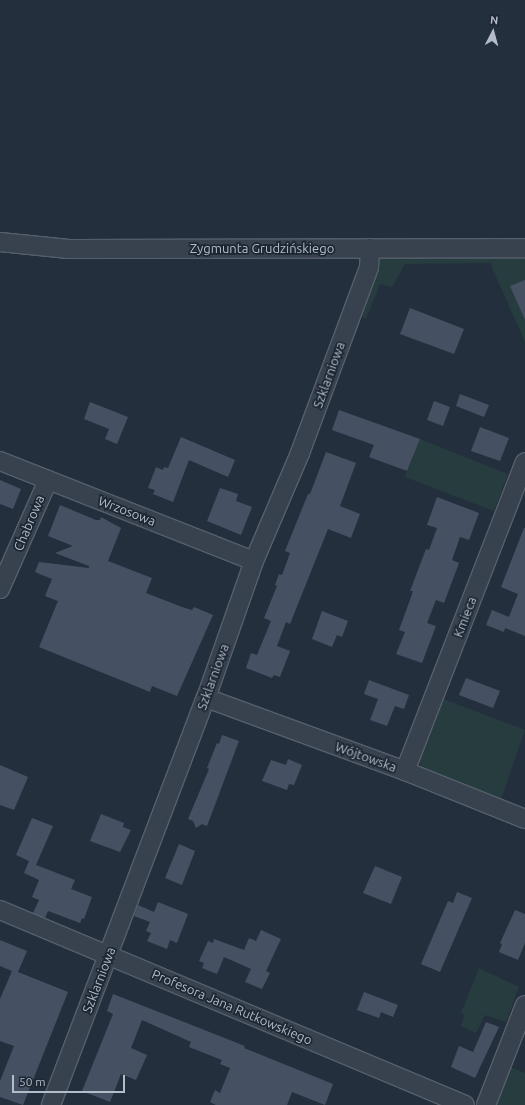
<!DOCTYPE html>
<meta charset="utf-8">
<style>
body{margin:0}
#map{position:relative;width:525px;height:1105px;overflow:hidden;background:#242f3e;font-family:Ubuntu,sans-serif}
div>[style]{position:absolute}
.green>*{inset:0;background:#263c3f}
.building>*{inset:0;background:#455162}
.roads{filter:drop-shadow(1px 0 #565f6c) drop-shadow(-1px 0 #565f6c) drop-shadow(0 1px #565f6c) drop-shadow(0 -1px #565f6c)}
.minor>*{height:18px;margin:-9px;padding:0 9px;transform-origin:9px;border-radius:9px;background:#38414e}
span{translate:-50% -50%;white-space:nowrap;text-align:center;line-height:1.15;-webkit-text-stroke:3.5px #1d2633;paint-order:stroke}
.street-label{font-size:13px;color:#b4bcc9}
.north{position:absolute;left:473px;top:12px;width:40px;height:40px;-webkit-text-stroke:3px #1d2633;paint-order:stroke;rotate:6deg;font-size:11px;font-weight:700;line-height:16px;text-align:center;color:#b4bcc9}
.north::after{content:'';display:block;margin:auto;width:14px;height:18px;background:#b4bcc9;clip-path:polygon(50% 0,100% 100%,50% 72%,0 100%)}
.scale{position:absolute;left:12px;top:1075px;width:113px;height:18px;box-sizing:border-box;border:2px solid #b4bcc9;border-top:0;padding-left:5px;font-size:12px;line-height:14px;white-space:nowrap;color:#b4bcc9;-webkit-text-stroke:3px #1d2633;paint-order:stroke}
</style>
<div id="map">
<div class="green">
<div style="clip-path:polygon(525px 247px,525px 342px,490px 263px,405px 264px,392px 287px,380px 284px,366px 319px,361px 316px,381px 254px)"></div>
<div style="clip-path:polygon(420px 439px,508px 474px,494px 511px,405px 477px)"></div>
<div style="clip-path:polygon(443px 699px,525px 730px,501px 799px,443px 776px,425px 770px,421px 767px,419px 758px,424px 741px,435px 723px,438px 707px)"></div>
<div style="clip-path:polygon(479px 968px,519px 987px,506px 1022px,485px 1015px,476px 1033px,461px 1026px,465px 1015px,461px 1013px)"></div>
<div style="clip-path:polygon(510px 1067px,525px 1073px,525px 1105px,496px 1105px)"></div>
</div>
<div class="building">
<div style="clip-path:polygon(525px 280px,525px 320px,510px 286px)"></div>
<div style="clip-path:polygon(410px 308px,464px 329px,454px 354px,400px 334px)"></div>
<div style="clip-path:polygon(460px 394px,489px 405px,484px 417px,456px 406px)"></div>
<div style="clip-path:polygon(434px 401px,450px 407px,443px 426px,427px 420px)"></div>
<div style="clip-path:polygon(90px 402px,128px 417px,117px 444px,105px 439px,109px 429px,84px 419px)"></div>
<div style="clip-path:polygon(339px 410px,420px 439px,407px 471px,369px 457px,374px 445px,332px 430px)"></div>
<div style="clip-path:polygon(480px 427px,509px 438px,500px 461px,471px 451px)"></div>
<div style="clip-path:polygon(181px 437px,235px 460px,228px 477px,189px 460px,173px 502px,153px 494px,155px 490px,148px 488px,156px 467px,163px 470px,164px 467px,168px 468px)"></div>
<div style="clip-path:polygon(326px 452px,356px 463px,340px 506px,360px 514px,351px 538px,328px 529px,290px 624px,286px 622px,277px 646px,290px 651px,280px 677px,274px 675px,272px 678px,246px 668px,251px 653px,257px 655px,271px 621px,264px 618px,277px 586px,275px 585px,279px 574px,282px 575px,290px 553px,285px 551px,308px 494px,310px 494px)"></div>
<div style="clip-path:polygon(0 480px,21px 489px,13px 509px,0 504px)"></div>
<div style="clip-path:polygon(220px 488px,238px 494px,236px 501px,252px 507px,241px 535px,207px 521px)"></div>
<div style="clip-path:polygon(437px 497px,479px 513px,469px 540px,460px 537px,452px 560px,459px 563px,444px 603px,436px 600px,427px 623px,436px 626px,422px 663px,396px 654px,405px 632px,399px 630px,411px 597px,413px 591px,410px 591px,426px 549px,429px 550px,437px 528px,427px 525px)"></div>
<div style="clip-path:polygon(60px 505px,96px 520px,100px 520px,101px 517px,121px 528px,108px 561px,152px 578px,146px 593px,182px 607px,192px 610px,194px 607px,213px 615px,177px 696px,152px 686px,150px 692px,39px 647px,58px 601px,45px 596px,52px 579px,35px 572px,39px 562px,89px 568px,89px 566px,55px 553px,73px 546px,48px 536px)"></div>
<div style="clip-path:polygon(524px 528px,525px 528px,525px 636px,505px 628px,504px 632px,486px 625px,492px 610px,509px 617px,518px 594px,501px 587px)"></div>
<div style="clip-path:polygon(322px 611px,348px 621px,342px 637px,337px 635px,332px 647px,312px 639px)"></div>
<div style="clip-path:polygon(466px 678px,500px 691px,493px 708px,459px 695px)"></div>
<div style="clip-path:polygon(369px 680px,409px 695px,404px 709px,395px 706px,387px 726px,370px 720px,378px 699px,364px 694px)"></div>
<div style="clip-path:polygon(222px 735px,239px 741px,207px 826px,202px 824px,196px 828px,193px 821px,188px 819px,209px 769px,207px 768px,217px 743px,219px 744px)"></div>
<div style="clip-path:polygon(288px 759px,302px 765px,294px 785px,289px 784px,287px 790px,262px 781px,271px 760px,286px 765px)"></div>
<div style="clip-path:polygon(0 765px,28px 777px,14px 810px,0 805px)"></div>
<div style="clip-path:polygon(101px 814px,124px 823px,123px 827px,131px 830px,120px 852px,90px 841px)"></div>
<div style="clip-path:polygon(32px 818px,53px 826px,36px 865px,75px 880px,71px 889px,92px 897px,84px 919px,82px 918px,80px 923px,48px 911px,45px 918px,33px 913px,39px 900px,32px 897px,39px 880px,24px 873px,29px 861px,31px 862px,16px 855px)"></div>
<div style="clip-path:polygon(179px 844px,195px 851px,182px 885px,165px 878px)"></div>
<div style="clip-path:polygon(375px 866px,402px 877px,391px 904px,363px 893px)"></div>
<div style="clip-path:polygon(457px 892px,472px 898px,440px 972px,421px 964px,448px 901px,453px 903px)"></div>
<div style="clip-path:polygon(158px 902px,188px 914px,177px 943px,170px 940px,167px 949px,147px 941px,151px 933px,146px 931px,150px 922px,134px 916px,138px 905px,154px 912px)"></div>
<div style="clip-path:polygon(515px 910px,525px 914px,525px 943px,518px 960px,499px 952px,502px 944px,500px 943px)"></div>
<div style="clip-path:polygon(261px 930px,281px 939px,266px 971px,270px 973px,262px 989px,245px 982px,251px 969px,224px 957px,217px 974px,202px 968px,204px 963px,199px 961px,208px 941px,213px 943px,214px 939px,244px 950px,249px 938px,256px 941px)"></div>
<div style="clip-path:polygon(0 940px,27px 951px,18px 972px,68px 992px,23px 1105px,0 1097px,0 1081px,14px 1046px,0 1041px,0 999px,12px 971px,0 966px)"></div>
<div style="clip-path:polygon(364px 992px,398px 1005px,393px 1017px,381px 1012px,379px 1018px,357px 1010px)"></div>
<div style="clip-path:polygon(113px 994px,245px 1046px,244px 1048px,333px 1084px,325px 1105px,292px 1092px,287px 1105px,216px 1105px,210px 1102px,215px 1090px,220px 1093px,230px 1068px,220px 1064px,222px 1060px,189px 1047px,191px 1042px,142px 1020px,131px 1048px,147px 1055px,136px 1080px,121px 1074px,110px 1102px,82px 1091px,113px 1014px,107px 1011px)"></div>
<div style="clip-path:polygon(486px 1022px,499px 1027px,475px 1078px,451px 1067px,459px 1046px,473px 1052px)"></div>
</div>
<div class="roads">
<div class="minor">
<div style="left:0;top:242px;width:69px;rotate:5.8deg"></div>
<div style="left:69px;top:249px;width:456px;rotate:-0.1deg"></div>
<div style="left:0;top:461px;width:273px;rotate:21.5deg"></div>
<div style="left:0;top:589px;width:119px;rotate:-66.2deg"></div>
<div style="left:206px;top:698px;width:212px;rotate:20.1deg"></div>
<div style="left:405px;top:771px;width:129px;rotate:21.8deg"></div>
<div style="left:405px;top:771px;width:331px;rotate:-68.8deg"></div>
<div style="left:0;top:910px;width:504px;rotate:22.75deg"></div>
<div style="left:51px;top:1105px;width:436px;rotate:-69.2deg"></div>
<div style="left:206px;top:698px;width:145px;rotate:-70.7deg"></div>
<div style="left:254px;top:561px;width:117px;rotate:-66.9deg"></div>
<div style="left:300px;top:453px;width:198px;rotate:-69.6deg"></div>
<div style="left:369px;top:267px;width:19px;rotate:-87deg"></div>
<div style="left:486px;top:1105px;width:107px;rotate:-68.7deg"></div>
</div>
</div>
<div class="street-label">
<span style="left:262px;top:248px">Zygmunta Grudzińskiego</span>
<span style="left:329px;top:375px;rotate:-70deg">Szklarniowa</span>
<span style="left:127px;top:511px;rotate:21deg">Wrzosowa</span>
<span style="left:29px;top:523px;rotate:-67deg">Chabrowa</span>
<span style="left:465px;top:617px;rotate:-69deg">Kmieca</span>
<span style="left:213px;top:677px;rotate:-70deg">Szklarniowa</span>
<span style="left:366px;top:757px;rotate:20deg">Wójtowska</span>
<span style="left:99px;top:980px;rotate:-69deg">Szklarniowa</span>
<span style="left:232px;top:1007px;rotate:23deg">Profesora Jana Rutkowskiego</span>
</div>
<div class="north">N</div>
<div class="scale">50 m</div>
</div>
